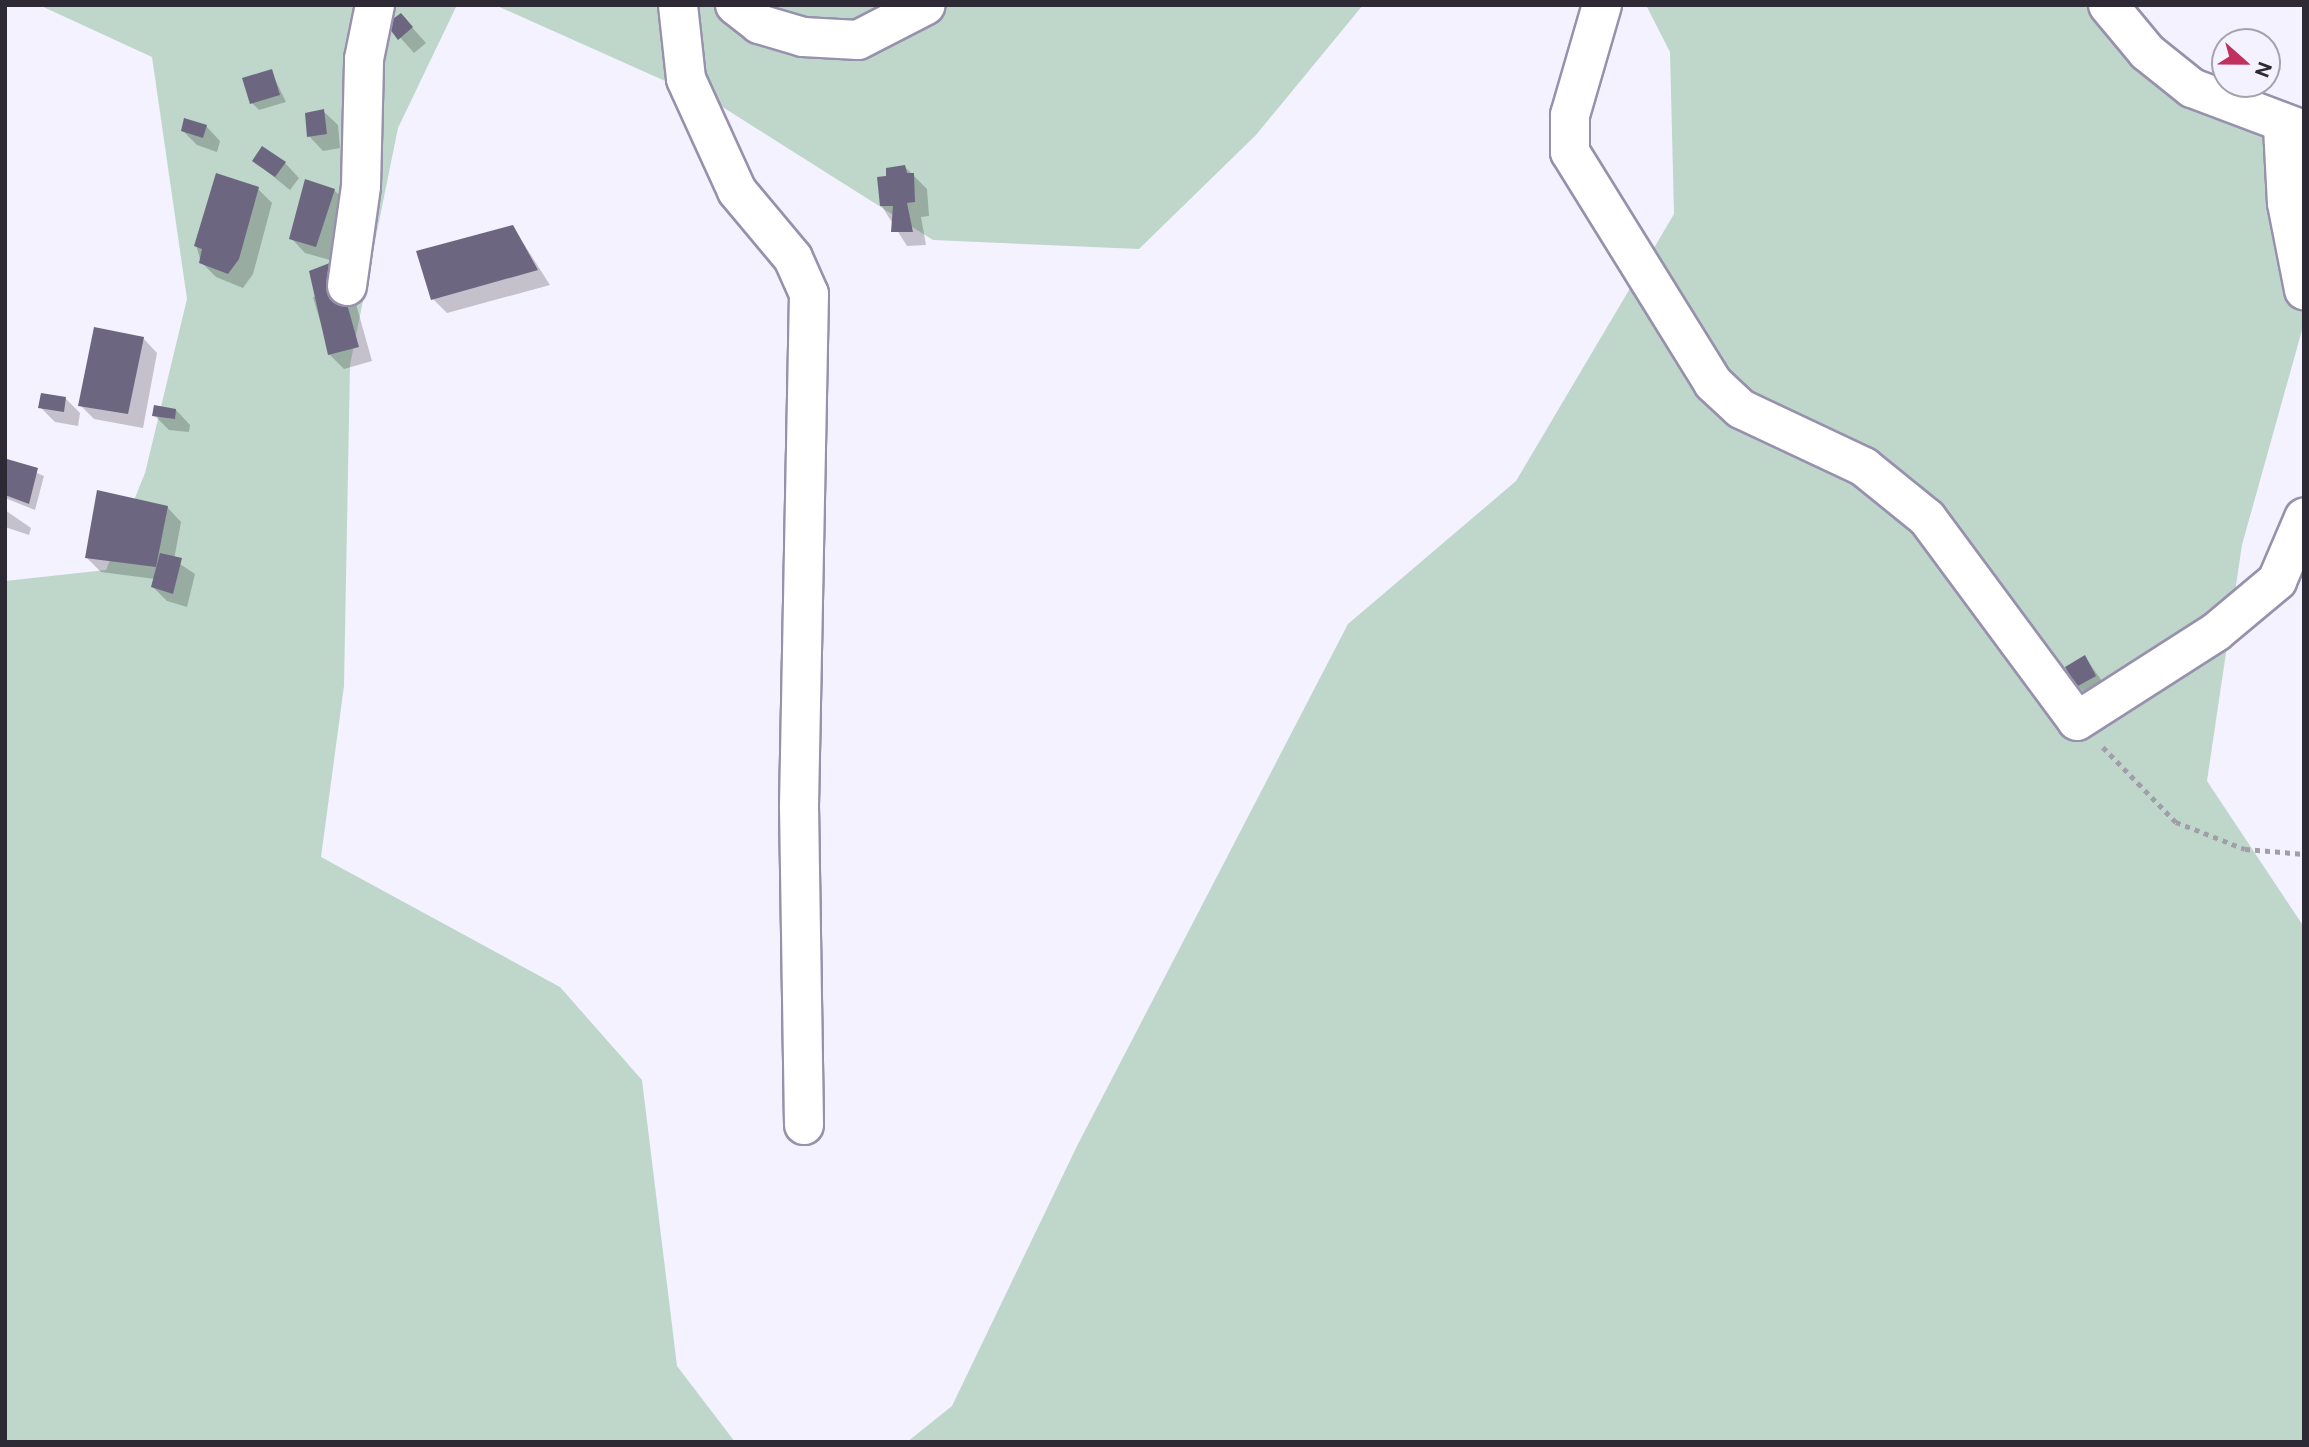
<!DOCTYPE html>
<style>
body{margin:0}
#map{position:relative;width:2309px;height:1447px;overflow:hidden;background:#f5f2ff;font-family:"Public Sans",sans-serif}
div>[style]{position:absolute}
.green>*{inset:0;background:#bed7ca}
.shadow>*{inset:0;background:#0003}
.building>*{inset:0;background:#6d6680}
.path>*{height:4.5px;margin-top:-2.25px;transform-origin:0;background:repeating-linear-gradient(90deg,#a19eaa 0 5px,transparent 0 10px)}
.roads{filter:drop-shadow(2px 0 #9891ad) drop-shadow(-2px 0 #9891ad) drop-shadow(0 2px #9891ad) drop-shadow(0 -2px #9891ad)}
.minor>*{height:38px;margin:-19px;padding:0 19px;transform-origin:19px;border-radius:19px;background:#fff}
span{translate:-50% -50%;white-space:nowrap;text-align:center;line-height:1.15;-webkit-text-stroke:7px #f5f2ff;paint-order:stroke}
.frame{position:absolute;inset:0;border:7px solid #2d2a36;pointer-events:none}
.north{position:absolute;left:2211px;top:28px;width:70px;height:70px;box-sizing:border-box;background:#f5f2ff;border:2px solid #a5a2af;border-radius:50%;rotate:111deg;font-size:19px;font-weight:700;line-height:28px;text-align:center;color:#2d2a36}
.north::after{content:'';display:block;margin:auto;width:24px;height:32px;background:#c0325d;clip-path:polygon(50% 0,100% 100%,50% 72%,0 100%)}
</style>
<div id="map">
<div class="green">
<div style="clip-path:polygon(39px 5px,457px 5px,398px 128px,350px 365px,344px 686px,321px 857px,560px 987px,642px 1080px,677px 1366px,735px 1442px,5px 1442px,5px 581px,106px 570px,145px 473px,187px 299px,152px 57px)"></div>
<div style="clip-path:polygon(495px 5px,1363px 5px,1256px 135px,1139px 249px,933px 240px,721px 106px)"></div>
<div style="clip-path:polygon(1646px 5px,2121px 5px,2272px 125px,2304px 323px,2242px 545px,2207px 781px,2304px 927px,2304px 1442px,907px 1442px,952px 1406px,1077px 1146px,1348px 624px,1516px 481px,1674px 214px,1670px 52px)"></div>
</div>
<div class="shadow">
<div style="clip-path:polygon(401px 15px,426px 43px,414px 53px,389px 25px)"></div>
<div style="clip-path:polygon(271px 71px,286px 102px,259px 110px,252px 103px)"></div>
<div style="clip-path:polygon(323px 111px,338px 125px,340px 148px,323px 151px,309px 136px)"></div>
<div style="clip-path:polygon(206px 126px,220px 141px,217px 152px,197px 145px,183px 131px)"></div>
<div style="clip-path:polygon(254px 161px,285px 163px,299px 178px,290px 190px)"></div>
<div style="clip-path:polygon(905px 167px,927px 189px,929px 216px,921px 217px,926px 245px,907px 246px,881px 205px,888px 178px)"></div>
<div style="clip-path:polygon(258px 189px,272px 203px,253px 274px,243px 288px,216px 277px,201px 262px,196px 245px)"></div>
<div style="clip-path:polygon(334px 190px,349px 205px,330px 260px,305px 253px,291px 238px)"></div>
<div style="clip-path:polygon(513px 227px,550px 285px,447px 313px,433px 299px)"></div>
<div style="clip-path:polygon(346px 294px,356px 304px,372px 361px,344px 369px,330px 355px,313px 297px)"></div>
<div style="clip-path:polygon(143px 338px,157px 353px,143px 428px,94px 419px,80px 405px)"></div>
<div style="clip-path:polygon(65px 398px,80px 413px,78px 426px,55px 422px,40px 407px)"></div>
<div style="clip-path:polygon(176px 410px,190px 425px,189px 432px,169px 430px,154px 415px)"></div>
<div style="clip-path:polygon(8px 461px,44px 476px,35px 510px,5px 498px)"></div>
<div style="clip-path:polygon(167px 507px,181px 522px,174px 560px,195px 574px,187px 607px,167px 601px,153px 587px,155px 579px,101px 572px,86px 557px)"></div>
<div style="clip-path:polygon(5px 510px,31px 528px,29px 535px,5px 527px)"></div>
<div style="clip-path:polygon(2085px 657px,2109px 691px,2092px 700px,2078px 686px)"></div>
</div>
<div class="building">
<div style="clip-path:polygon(401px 13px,413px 27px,398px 40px,386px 24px)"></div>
<div style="clip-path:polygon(272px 69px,280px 95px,250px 104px,242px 78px)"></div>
<div style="clip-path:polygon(324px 109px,327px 134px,307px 137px,305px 113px)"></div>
<div style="clip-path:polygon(184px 118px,207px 125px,203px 138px,181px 131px)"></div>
<div style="clip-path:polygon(262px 146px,286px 162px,275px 177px,252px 161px)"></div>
<div style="clip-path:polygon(905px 165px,907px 173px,914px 173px,915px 202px,907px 203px,913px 232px,891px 232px,893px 206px,880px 206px,877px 177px,886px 176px,886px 168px)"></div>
<div style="clip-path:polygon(216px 173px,259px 187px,239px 259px,228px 274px,199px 263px,202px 249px,194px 246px)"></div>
<div style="clip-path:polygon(305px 179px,335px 189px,316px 247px,289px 239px)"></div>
<div style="clip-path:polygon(513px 225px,538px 270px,431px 300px,416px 251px)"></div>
<div style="clip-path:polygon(335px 261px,359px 347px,328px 355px,309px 271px)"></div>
<div style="clip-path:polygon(94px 327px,144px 337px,128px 414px,78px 406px)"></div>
<div style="clip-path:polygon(41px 393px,66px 397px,64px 412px,38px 408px)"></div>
<div style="clip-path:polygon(154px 405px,176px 409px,175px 419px,152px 416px)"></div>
<div style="clip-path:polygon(7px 459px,38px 468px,29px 504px,5px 495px)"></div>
<div style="clip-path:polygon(97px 490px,168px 506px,156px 567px,85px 558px)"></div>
<div style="clip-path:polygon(160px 553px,182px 558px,173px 594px,151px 587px)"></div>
<div style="clip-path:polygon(2085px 655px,2096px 676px,2076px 687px,2065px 667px)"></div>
</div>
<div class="path">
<div style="left:2103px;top:747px;width:105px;rotate:45.8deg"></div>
<div style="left:2176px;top:822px;width:74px;rotate:21.4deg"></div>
<div style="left:2245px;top:849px;width:59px;rotate:4.8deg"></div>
</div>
<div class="roads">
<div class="minor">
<div style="left:678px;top:5px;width:74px;rotate:83.8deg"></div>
<div style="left:686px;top:79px;width:123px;rotate:65.5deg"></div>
<div style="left:737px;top:191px;width:87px;rotate:50.1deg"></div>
<div style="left:793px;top:258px;width:39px;rotate:66deg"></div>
<div style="left:809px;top:294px;width:512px;rotate:91.12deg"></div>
<div style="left:799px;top:806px;width:319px;rotate:89.1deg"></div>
<div style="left:735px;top:5px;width:31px;rotate:38deg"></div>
<div style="left:759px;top:24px;width:46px;rotate:16.5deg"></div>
<div style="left:803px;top:37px;width:55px;rotate:3.1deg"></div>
<div style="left:858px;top:40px;width:76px;rotate:-27.2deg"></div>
<div style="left:1602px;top:5px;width:115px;rotate:106.2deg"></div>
<div style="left:1570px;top:115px;width:37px;rotate:90deg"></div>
<div style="left:1570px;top:152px;width:272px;rotate:58.2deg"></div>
<div style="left:1713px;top:383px;width:38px;rotate:43deg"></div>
<div style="left:1741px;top:409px;width:136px;rotate:25.2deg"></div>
<div style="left:1864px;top:467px;width:81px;rotate:39deg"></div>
<div style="left:1927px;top:518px;width:252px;rotate:53.5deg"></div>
<div style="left:2077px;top:721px;width:165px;rotate:-32.6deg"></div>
<div style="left:2216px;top:632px;width:80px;rotate:-39.9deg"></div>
<div style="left:2277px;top:581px;width:69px;rotate:-66.8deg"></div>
<div style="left:2108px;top:5px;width:61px;rotate:50.3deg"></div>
<div style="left:2147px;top:52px;width:58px;rotate:38.7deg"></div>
<div style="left:2192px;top:88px;width:120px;rotate:20.6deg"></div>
<div style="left:2283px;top:127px;width:76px;rotate:87deg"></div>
<div style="left:2287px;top:203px;width:89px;rotate:78.9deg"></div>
<div style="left:347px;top:286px;width:101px;rotate:-82deg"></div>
<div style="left:361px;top:186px;width:127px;rotate:-88.6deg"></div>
<div style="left:364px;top:59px;width:55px;rotate:-78.5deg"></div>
</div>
</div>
<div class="frame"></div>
<div class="north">N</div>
</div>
